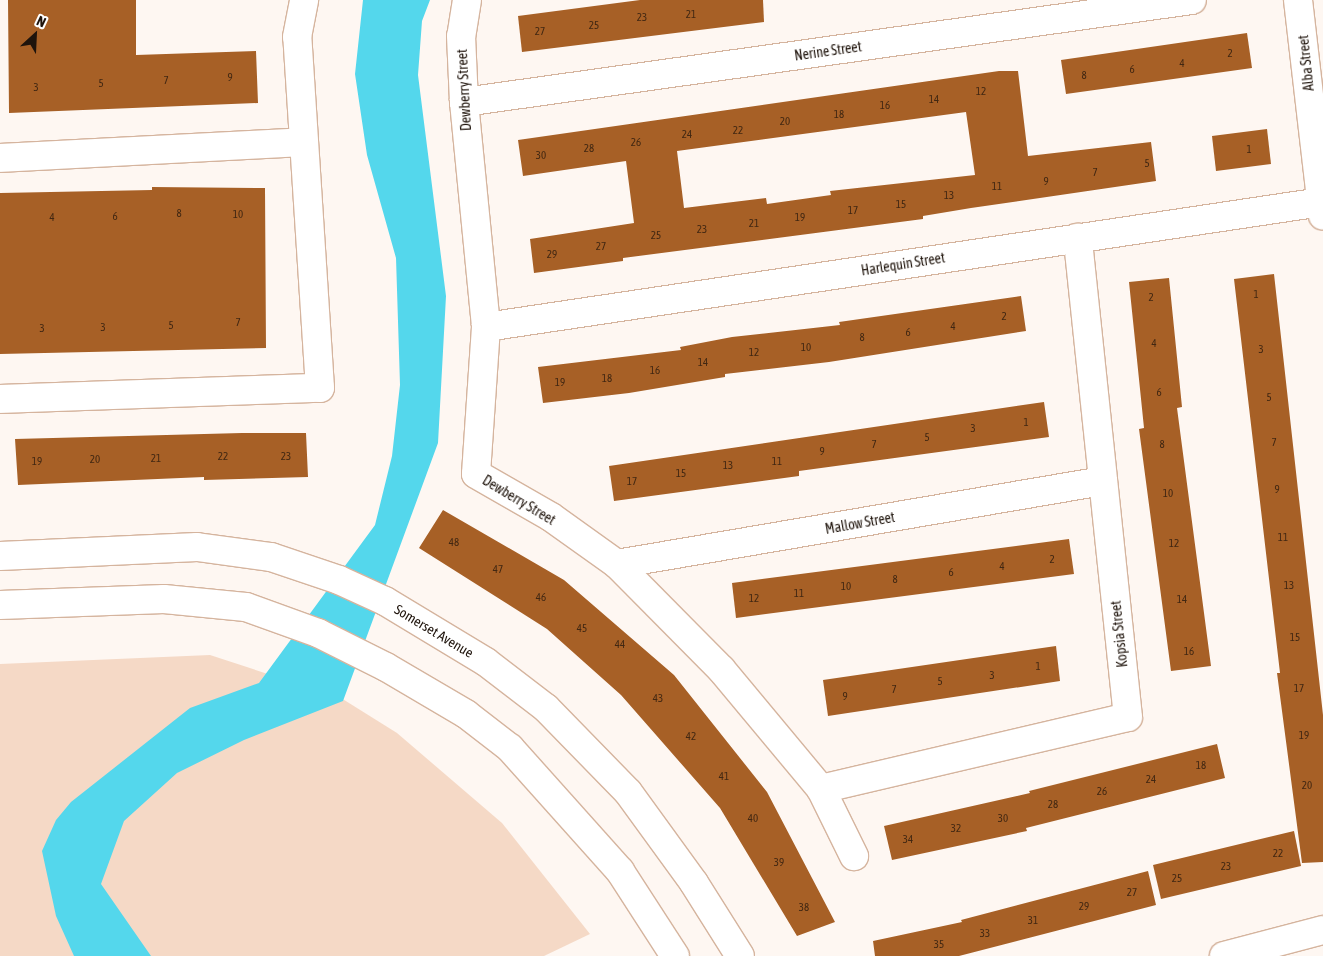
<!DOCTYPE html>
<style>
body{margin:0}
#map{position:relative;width:1323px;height:956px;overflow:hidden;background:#fef7f2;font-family:"Asap Condensed",sans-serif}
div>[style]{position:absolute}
.green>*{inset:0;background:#f5d9c6}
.water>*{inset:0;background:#54d7ec}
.building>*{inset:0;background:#a76026}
.roads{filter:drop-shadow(1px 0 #d5b49e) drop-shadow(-1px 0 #d5b49e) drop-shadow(0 1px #d5b49e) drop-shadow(0 -1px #d5b49e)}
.street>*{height:28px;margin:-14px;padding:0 14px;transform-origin:14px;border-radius:14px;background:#fff}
.secondary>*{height:28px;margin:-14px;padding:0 14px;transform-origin:14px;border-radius:14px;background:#fff}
span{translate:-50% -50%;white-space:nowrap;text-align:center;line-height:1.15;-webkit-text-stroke:4px #fff;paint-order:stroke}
.number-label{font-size:11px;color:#412712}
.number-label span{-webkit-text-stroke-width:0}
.street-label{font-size:14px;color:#1f140c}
.north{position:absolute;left:10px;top:10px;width:50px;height:50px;-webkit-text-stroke:4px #fff;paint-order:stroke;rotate:25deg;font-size:14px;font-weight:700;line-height:20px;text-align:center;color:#1f140c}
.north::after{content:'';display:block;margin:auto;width:18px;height:22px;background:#1f140c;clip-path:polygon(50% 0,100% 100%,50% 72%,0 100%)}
</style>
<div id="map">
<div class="green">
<div style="clip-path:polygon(210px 655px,341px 698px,397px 733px,502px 823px,590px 934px,544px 956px,0 956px,0 664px)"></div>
</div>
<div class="water">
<div style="clip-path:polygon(363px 0,430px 0,422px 21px,418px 75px,446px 296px,438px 443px,343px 701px,244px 740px,177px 773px,124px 821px,101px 884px,151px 956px,74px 956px,56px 916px,42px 851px,56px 820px,71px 802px,190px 708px,259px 683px,375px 525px,392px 456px,400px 385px,396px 258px,367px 155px,355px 74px)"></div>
</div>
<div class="building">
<div style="clip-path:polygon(8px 0,136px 0,136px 55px,256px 51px,258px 103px,9px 113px)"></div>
<div style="clip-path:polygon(640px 0,763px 0,764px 22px,522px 52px,518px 16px)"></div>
<div style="clip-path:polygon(1247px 33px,1252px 68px,1066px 94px,1061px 60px)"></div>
<div style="clip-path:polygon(evenodd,999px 71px,1018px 71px,1028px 156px,1151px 142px,1156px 181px,971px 208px,923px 216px,923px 219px,623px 258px,623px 261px,534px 273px,530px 239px,634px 223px,626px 161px,523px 176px,518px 140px,999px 71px,966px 112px,975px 175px,830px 191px,831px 195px,767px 204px,766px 198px,684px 208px,677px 151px,966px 112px)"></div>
<div style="clip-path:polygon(1267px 129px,1271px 164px,1216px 171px,1212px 136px)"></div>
<div style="clip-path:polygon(152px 187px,265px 188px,266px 348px,0 354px,0 193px,152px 190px)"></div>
<div style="clip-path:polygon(1274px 274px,1323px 715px,1323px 862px,1302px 863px,1277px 673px,1280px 673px,1234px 279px)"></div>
<div style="clip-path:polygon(1169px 278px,1182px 407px,1177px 408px,1211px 666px,1171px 671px,1139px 429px,1144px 428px,1129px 282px)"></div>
<div style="clip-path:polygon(1021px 296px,1026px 331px,829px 362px,725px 374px,725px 377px,629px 393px,543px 403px,538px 367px,681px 350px,680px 347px,732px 337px,840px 325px,839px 322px)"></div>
<div style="clip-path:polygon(1044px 402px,1049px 437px,799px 471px,799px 476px,614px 501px,609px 466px)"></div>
<div style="clip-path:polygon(242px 433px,306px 433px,308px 477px,204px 480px,204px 477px,18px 485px,15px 439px)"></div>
<div style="clip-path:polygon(443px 510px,564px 580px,674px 675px,767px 792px,835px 922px,797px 936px,720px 808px,621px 695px,547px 629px,419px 548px)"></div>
<div style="clip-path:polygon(1069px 539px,1074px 574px,736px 618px,732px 583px)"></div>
<div style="clip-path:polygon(1056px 646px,1060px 681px,828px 716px,823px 680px)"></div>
<div style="clip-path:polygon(1217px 744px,1225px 778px,1026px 828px,1027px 831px,892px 860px,884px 826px,1030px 793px,1029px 791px)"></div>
<div style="clip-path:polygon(1294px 831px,1301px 866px,1161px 899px,1153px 865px)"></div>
<div style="clip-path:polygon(1148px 871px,1156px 905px,959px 956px,875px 956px,873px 941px,962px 922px,961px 920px)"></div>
</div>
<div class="roads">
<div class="street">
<div style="left:467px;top:0;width:36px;rotate:99deg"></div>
<div style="left:461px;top:36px;width:66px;rotate:87.4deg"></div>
<div style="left:464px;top:102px;width:226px;rotate:84.4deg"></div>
<div style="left:486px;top:327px;width:147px;rotate:93.9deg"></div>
<div style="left:476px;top:474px;width:86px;rotate:29.8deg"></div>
<div style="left:551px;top:517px;width:81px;rotate:35.5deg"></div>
<div style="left:617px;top:564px;width:148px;rotate:45.3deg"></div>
<div style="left:721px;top:669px;width:156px;rotate:50.2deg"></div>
<div style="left:821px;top:789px;width:75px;rotate:63.8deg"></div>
<div style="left:1298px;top:0;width:217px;rotate:83.4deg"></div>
<div style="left:464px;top:102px;width:735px;rotate:-7.98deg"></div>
<div style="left:0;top:158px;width:304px;rotate:-3deg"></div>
<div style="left:486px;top:327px;width:844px;rotate:-8.51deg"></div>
<div style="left:0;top:399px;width:320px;rotate:-2deg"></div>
<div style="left:320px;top:388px;width:352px;rotate:-93.7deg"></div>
<div style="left:297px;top:37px;width:38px;rotate:-79deg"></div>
<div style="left:617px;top:564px;width:493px;rotate:-9.7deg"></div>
<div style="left:821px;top:789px;width:315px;rotate:-13.2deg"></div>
<div style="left:1128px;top:717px;width:482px;rotate:-96deg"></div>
<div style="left:1224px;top:956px;width:102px;rotate:-14.7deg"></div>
</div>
<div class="secondary">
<div style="left:0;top:556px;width:197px;rotate:-2.6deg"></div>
<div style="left:197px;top:547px;width:75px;rotate:7.7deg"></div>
<div style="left:271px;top:557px;width:72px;rotate:18.7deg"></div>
<div style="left:339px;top:580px;width:51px;rotate:24.5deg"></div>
<div style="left:385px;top:601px;width:118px;rotate:31.1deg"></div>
<div style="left:486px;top:662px;width:76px;rotate:37.5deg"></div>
<div style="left:546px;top:708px;width:117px;rotate:45.7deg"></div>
<div style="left:628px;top:792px;width:112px;rotate:54deg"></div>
<div style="left:694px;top:883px;width:86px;rotate:57.8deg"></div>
<div style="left:0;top:605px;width:164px;rotate:-2.1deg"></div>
<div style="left:164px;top:599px;width:82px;rotate:5.6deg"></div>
<div style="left:246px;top:607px;width:77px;rotate:19.9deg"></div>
<div style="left:318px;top:633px;width:76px;rotate:26.6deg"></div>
<div style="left:386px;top:667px;width:93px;rotate:30.4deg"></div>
<div style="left:466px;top:714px;width:56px;rotate:37.7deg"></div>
<div style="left:510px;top:748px;width:165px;rotate:48.2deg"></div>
<div style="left:620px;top:871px;width:101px;rotate:57.1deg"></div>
</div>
</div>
<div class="number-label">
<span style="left:691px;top:14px">21</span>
<span style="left:642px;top:17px">23</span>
<span style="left:594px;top:25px">25</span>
<span style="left:540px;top:31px">27</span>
<span style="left:1230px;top:53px">2</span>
<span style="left:1182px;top:63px">4</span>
<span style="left:1132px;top:69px">6</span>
<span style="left:1084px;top:75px">8</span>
<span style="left:230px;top:77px">9</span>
<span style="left:166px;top:80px">7</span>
<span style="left:101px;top:83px">5</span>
<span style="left:36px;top:87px">3</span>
<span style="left:981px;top:91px">12</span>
<span style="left:934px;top:99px">14</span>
<span style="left:885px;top:105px">16</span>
<span style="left:839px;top:114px">18</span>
<span style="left:785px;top:121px">20</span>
<span style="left:738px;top:130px">22</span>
<span style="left:687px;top:134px">24</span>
<span style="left:636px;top:142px">26</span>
<span style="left:589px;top:148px">28</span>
<span style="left:1249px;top:149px">1</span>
<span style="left:541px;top:155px">30</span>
<span style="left:1147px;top:163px">5</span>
<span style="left:1095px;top:172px">7</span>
<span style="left:1046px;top:181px">9</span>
<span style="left:997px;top:186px">11</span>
<span style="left:949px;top:195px">13</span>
<span style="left:901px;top:204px">15</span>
<span style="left:853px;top:210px">17</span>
<span style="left:179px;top:213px">8</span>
<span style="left:238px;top:214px">10</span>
<span style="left:115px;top:216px">6</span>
<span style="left:52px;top:217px">4</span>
<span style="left:800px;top:217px">19</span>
<span style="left:754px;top:223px">21</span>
<span style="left:702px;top:229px">23</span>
<span style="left:656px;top:235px">25</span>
<span style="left:601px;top:246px">27</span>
<span style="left:552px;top:254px">29</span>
<span style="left:1256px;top:294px">1</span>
<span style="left:1151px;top:297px">2</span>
<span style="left:1004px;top:316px">2</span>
<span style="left:238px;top:322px">7</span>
<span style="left:171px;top:325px">5</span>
<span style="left:953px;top:326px">4</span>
<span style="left:103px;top:327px">3</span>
<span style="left:42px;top:328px">3</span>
<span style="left:908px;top:332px">6</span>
<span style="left:862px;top:337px">8</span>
<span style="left:1154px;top:343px">4</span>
<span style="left:806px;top:347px">10</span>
<span style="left:1261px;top:349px">3</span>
<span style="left:754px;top:352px">12</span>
<span style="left:703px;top:362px">14</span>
<span style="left:655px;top:370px">16</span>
<span style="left:607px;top:378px">18</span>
<span style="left:560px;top:382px">19</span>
<span style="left:1159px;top:392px">6</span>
<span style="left:1269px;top:397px">5</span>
<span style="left:1026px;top:422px">1</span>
<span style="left:973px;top:428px">3</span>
<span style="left:927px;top:437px">5</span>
<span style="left:1274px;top:442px">7</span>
<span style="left:874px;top:444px">7</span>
<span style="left:1162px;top:444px">8</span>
<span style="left:822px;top:451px">9</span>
<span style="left:223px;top:456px">22</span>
<span style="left:286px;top:456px">23</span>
<span style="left:156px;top:458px">21</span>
<span style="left:95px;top:459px">20</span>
<span style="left:37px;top:461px">19</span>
<span style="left:777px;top:461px">11</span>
<span style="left:728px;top:465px">13</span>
<span style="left:681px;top:473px">15</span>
<span style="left:632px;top:481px">17</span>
<span style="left:1277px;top:489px">9</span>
<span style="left:1168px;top:493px">10</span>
<span style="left:1283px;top:537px">11</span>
<span style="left:454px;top:542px">48</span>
<span style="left:1174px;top:543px">12</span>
<span style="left:1052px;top:559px">2</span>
<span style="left:1002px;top:566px">4</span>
<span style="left:498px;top:569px">47</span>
<span style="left:951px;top:572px">6</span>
<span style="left:895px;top:579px">8</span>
<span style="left:1289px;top:585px">13</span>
<span style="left:846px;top:586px">10</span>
<span style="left:799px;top:593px">11</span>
<span style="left:541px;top:597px">46</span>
<span style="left:754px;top:598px">12</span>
<span style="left:1182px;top:599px">14</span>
<span style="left:582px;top:628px">45</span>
<span style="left:1295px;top:637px">15</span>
<span style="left:620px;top:644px">44</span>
<span style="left:1189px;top:651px">16</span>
<span style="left:1038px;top:666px">1</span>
<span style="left:992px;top:675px">3</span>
<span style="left:940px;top:681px">5</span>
<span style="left:1299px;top:688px">17</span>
<span style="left:894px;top:689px">7</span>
<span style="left:845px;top:696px">9</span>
<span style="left:658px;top:698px">43</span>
<span style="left:1304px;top:735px">19</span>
<span style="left:691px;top:736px">42</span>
<span style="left:1201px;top:765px">18</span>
<span style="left:724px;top:776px">41</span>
<span style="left:1151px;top:779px">24</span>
<span style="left:1307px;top:785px">20</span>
<span style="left:1102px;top:791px">26</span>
<span style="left:1053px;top:804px">28</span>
<span style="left:753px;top:818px">40</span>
<span style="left:1003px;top:818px">30</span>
<span style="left:956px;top:828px">32</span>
<span style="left:908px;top:839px">34</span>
<span style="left:1278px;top:853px">22</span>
<span style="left:779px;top:862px">39</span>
<span style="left:1226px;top:866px">23</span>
<span style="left:1177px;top:878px">25</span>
<span style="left:1132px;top:892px">27</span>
<span style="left:1084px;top:906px">29</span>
<span style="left:804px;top:907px">38</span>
<span style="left:1033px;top:920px">31</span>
<span style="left:985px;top:933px">33</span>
<span style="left:939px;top:944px">35</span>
</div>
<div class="street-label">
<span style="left:828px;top:51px;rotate:-8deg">Nerine Street</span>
<span style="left:1306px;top:63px;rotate:-96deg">Alba Street</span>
<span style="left:464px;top:90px;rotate:-93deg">Dewberry Street</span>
<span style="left:903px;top:264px;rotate:-9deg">Harlequin Street</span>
<span style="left:519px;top:500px;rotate:31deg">Dewberry Street</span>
<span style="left:860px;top:523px;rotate:-10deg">Mallow Street</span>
<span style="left:434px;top:631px;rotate:31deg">Somerset Avenue</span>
<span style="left:1119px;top:634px;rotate:-96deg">Kopsia Street</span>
</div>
<div class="north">N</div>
</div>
